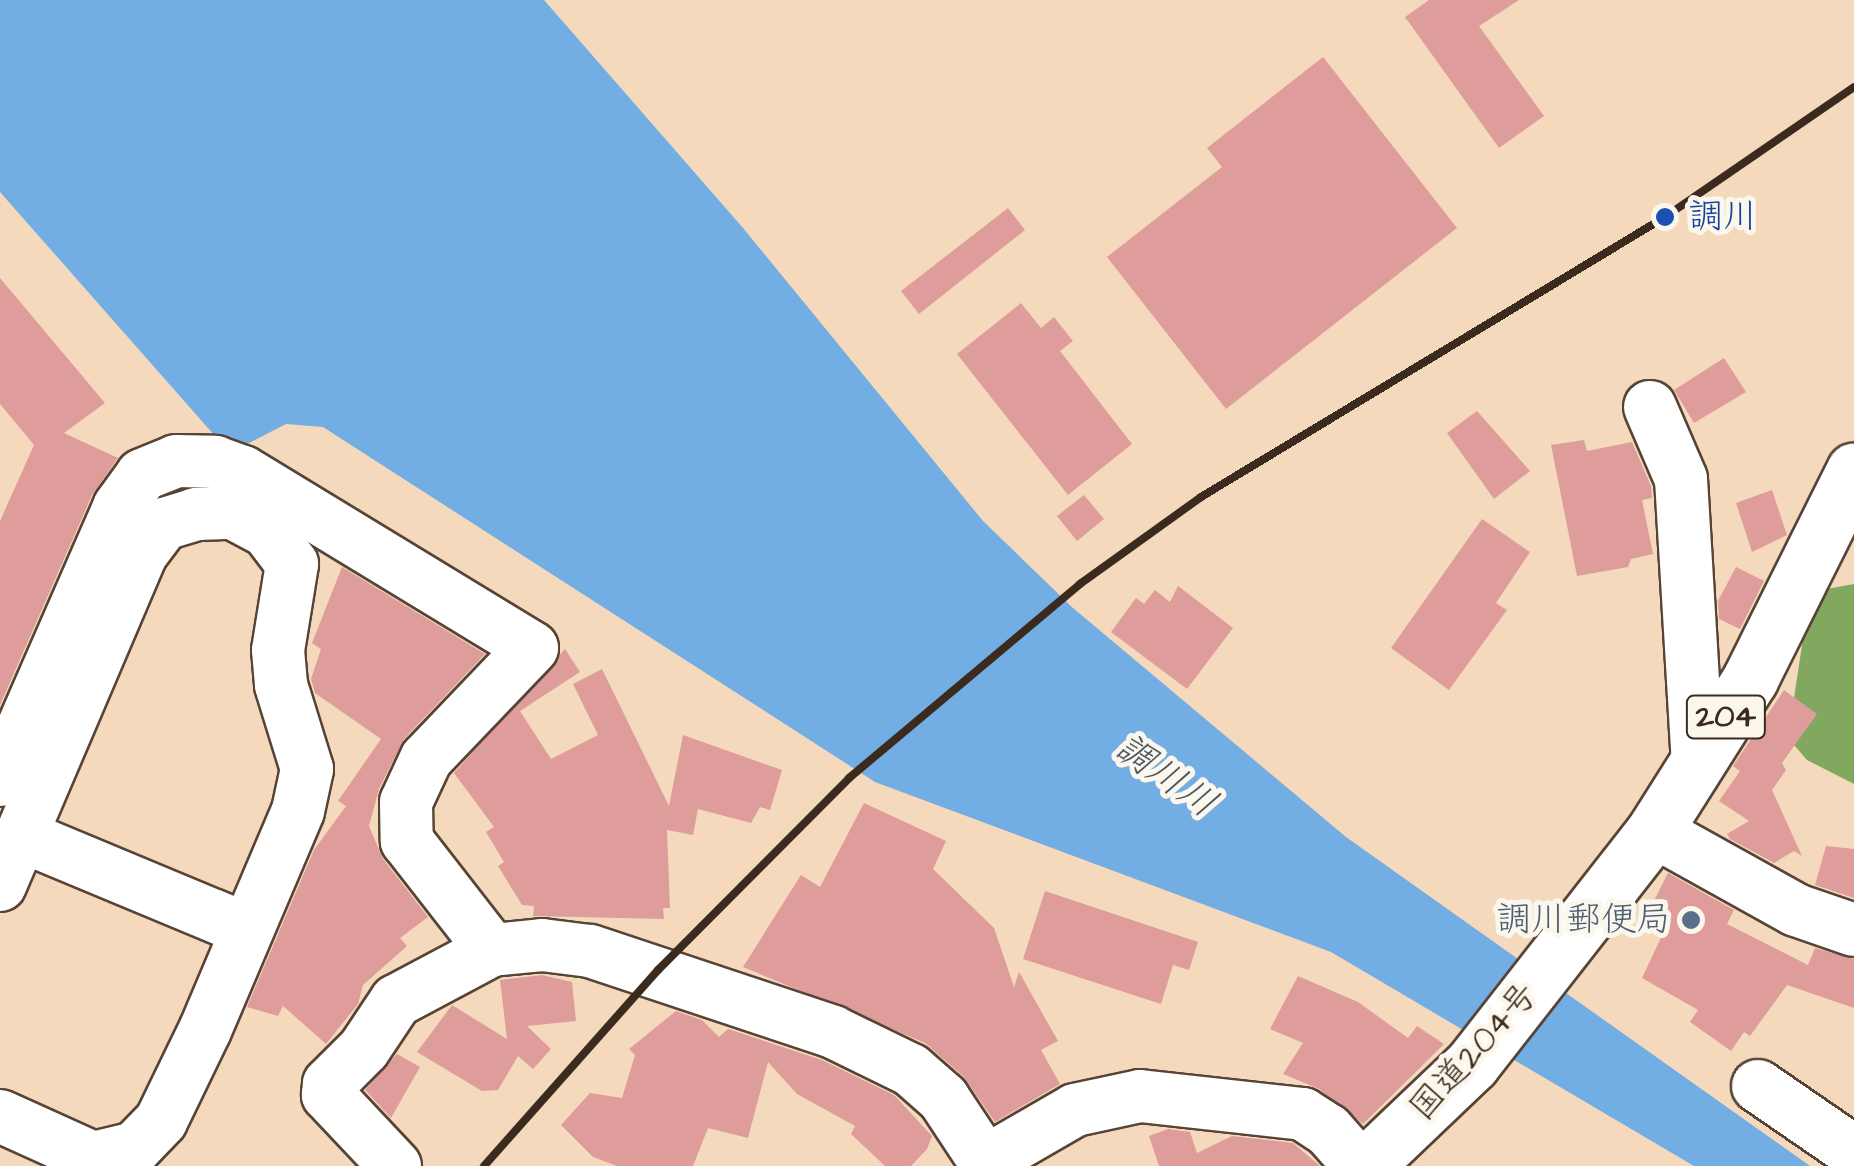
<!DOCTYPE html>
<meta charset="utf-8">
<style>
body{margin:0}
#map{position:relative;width:1854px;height:1166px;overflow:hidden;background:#f4d9bc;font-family:"Architects Daughter","Klee One",sans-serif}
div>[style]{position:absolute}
.forest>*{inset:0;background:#81a85e}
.water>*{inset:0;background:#72ade3}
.building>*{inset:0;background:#de9d9a}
.roads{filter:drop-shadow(2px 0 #574436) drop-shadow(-2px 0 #574436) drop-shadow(0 2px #574436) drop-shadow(0 -2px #574436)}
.minor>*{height:52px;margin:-26px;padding:0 26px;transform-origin:26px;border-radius:26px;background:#fff}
.highway>*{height:55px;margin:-27.5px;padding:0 27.5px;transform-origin:27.5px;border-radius:27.5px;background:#fff}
.rail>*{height:8px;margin:-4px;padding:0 4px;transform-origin:4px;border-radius:4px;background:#3b2a1e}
.dots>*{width:28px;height:28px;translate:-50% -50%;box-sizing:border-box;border:5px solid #fbf7ec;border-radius:50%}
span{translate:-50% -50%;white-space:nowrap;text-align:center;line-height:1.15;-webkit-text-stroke:10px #fbf7ec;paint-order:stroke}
.shield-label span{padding:2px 8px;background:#fbf7ec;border:2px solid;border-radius:8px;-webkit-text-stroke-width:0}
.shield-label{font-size:32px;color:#3b2a1e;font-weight:700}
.transit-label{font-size:35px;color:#164399}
.left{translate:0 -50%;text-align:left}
.service-label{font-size:35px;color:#4e5e75}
.right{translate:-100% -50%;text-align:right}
.street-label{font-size:35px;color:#3b2a1e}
.water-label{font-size:38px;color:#4e5863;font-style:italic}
</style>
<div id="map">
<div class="forest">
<div style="clip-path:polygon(1854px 584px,1854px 784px,1807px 760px,1788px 738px,1810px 592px)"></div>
</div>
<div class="water">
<div style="clip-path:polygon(0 0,544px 0,743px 228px,983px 521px,1073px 608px,1346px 837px,1810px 1166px,1694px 1166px,1331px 952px,875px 782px,323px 427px,286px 424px,230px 453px,0 192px)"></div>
</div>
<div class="building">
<div style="clip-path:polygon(1429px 0,1519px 0,1479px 26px,1544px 116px,1499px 148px,1405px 17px)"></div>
<div style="clip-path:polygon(1323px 57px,1457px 228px,1226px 409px,1107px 257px,1222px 167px,1207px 148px)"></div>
<div style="clip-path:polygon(1008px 208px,1025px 230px,919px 314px,901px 291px)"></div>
<div style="clip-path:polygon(0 278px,105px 403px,64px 433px,118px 458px,92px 495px,0 705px,0 521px,34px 445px,0 404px)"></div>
<div style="clip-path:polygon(1021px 303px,1041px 328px,1054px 317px,1073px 341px,1060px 351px,1132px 444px,1068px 495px,957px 354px)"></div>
<div style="clip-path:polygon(1724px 358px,1746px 392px,1694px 423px,1674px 390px)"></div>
<div style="clip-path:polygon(1477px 411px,1530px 471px,1494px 499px,1447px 433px)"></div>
<div style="clip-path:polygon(1584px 440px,1587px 451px,1632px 442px,1651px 486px,1652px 498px,1642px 500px,1653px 554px,1631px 559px,1628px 567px,1577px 576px,1551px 445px)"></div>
<div style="clip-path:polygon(1772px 490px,1787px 535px,1752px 552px,1736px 503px)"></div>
<div style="clip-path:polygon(1084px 495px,1104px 519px,1077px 541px,1057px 516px)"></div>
<div style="clip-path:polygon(1482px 519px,1530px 552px,1496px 603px,1507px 610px,1449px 690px,1391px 648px)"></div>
<div style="clip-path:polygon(342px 567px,485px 654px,404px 739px,379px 789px,369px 826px,383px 859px,428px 917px,400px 938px,407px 946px,363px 985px,358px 1004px,326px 1044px,283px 1006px,278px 1016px,247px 1007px,314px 850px,346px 806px,338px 801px,381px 739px,315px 693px,311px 679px,321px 649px,312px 643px)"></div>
<div style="clip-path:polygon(1736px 567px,1764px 581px,1740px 629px,1719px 619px,1718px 601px)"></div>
<div style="clip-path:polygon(1178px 586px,1233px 628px,1187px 689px,1111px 632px,1136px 598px,1144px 604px,1155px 590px,1170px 602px)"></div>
<div style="clip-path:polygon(565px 649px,580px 672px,520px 711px,551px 759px,598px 735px,573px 684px,602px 669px,669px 806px,683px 735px,782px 770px,770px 810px,760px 807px,751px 823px,698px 809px,693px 835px,667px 830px,670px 908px,663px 908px,664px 919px,533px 916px,534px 906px,522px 905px,498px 866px,504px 862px,486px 832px,494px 827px,454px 773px)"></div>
<div style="clip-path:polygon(1784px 690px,1817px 714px,1782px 763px,1786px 770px,1772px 790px,1802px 856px,1794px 851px,1774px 863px,1730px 839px,1727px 834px,1749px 821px,1719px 801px,1740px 771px,1733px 766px)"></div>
<div style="clip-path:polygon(864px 803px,946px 841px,933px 869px,994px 928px,1014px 987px,1019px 972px,1058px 1041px,1041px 1050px,1060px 1084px,995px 1122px,963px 1076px,925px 1043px,743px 967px,801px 875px,820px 887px)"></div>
<div style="clip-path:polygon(1826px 846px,1854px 849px,1854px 898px,1815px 885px)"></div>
<div style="clip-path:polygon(1668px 873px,1734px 910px,1727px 924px,1808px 965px,1815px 948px,1854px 959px,1854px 1008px,1787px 985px,1750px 1036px,1744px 1032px,1731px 1051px,1690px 1022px,1698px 1010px,1642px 978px,1666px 927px,1646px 917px)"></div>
<div style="clip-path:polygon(1045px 891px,1198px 942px,1189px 970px,1173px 965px,1161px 1004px,1023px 959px)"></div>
<div style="clip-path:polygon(542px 975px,572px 982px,576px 1021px,527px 1026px,551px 1049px,533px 1069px,518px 1056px,498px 1090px,482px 1091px,417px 1052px,452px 1005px,507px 1039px,500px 980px)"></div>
<div style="clip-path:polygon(1298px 976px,1358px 1002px,1408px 1038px,1417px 1026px,1444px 1044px,1363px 1124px,1319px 1089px,1283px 1074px,1303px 1043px,1270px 1029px)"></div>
<div style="clip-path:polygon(676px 1011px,702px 1020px,719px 1037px,728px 1029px,822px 1060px,894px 1095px,932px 1136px,927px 1149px,911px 1166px,885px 1166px,851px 1134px,855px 1126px,797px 1094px,768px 1062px,748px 1138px,708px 1128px,693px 1166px,617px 1166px,593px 1157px,561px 1125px,590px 1093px,622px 1098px,635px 1055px,629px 1049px)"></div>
<div style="clip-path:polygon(397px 1054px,420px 1067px,391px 1118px,365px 1090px)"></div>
<div style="clip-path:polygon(1168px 1129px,1190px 1132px,1197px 1153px,1232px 1136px,1293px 1143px,1320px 1166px,1159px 1166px,1149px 1136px)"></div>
</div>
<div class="roads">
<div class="minor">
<div style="left:1650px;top:407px;width:78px;rotate:66.7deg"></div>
<div style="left:1681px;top:479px;width:284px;rotate:86.6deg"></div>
<div style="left:0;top:780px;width:298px;rotate:-66.4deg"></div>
<div style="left:119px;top:507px;width:39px;rotate:-54deg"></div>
<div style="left:142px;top:475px;width:37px;rotate:-22deg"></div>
<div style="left:176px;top:461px;width:39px;rotate:1deg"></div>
<div style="left:215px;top:462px;width:30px;rotate:20deg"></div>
<div style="left:243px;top:472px;width:338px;rotate:31.3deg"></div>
<div style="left:532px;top:648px;width:153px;rotate:133.7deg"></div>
<div style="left:426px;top:759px;width:47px;rotate:114.9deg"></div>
<div style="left:406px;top:802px;width:39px;rotate:89deg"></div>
<div style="left:407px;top:841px;width:138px;rotate:52.1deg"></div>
<div style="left:492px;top:950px;width:50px;rotate:-5.7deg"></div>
<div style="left:542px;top:945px;width:48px;rotate:7.1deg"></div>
<div style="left:590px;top:951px;width:256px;rotate:18.4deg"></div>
<div style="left:833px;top:1032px;width:87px;rotate:26deg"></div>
<div style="left:911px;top:1070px;width:43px;rotate:41.2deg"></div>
<div style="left:943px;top:1098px;width:82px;rotate:56.5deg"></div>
<div style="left:1654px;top:831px;width:162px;rotate:29.1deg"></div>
<div style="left:1796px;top:910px;width:61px;rotate:19deg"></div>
<div style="left:22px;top:836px;width:239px;rotate:22.6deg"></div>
<div style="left:0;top:885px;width:360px;rotate:-66.9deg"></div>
<div style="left:141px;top:554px;width:38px;rotate:-53deg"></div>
<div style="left:164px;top:524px;width:34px;rotate:-17deg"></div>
<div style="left:196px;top:514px;width:37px;rotate:-2deg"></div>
<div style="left:233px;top:513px;width:40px;rotate:28deg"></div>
<div style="left:268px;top:532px;width:40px;rotate:53deg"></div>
<div style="left:292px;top:564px;width:87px;rotate:99.2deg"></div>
<div style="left:278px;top:650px;width:35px;rotate:85deg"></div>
<div style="left:281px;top:685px;width:88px;rotate:72.8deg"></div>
<div style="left:307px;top:769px;width:43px;rotate:102.1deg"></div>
<div style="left:298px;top:811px;width:238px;rotate:113deg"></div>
<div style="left:205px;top:1030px;width:101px;rotate:115.8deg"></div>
<div style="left:161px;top:1121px;width:37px;rotate:134deg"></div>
<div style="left:135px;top:1148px;width:43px;rotate:166.6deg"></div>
<div style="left:93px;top:1158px;width:102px;rotate:-155.7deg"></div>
<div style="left:1758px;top:1086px;width:116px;rotate:34.5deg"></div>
<div style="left:985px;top:1162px;width:104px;rotate:-30deg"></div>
<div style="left:1075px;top:1110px;width:66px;rotate:-12.2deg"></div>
<div style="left:1140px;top:1096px;width:164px;rotate:6.3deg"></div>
<div style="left:1303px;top:1114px;width:30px;rotate:33deg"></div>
<div style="left:1328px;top:1130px;width:48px;rotate:48.4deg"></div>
<div style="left:395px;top:1166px;width:98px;rotate:-133.3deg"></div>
<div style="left:328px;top:1095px;width:11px;rotate:-85deg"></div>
<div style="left:329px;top:1084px;width:49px;rotate:-45deg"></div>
<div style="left:364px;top:1049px;width:58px;rotate:-56.3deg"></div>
<div style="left:396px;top:1001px;width:109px;rotate:-28deg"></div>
</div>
<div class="highway">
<div style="left:1365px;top:1166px;width:148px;rotate:-43.6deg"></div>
<div style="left:1472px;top:1064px;width:296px;rotate:-52deg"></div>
<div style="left:1654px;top:831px;width:180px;rotate:-57.7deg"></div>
<div style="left:1750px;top:679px;width:233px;rotate:-63.5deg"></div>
</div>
</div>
<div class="rail">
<div style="left:484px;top:1166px;width:262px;rotate:-48.4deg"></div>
<div style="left:658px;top:970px;width:271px;rotate:-45.1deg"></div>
<div style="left:849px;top:778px;width:302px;rotate:-40deg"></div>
<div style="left:1080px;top:584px;width:149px;rotate:-35.7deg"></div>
<div style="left:1201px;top:497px;width:542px;rotate:-31.11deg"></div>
<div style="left:1665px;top:217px;width:229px;rotate:-34.5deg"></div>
</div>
<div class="dots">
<div style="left:1665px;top:217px;background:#1a4fb4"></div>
<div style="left:1691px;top:920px;background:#5c6f8a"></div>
</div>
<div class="shield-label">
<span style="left:1726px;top:717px">204</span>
</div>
<div class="transit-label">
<span class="left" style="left:1688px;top:217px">調川</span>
</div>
<div class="service-label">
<span class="right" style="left:1671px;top:920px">調川郵便局</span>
</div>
<div class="street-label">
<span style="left:1474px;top:1052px;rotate:-48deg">国道204号</span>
</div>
<div class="water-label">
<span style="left:1165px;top:777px;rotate:35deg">調川川</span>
</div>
</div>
